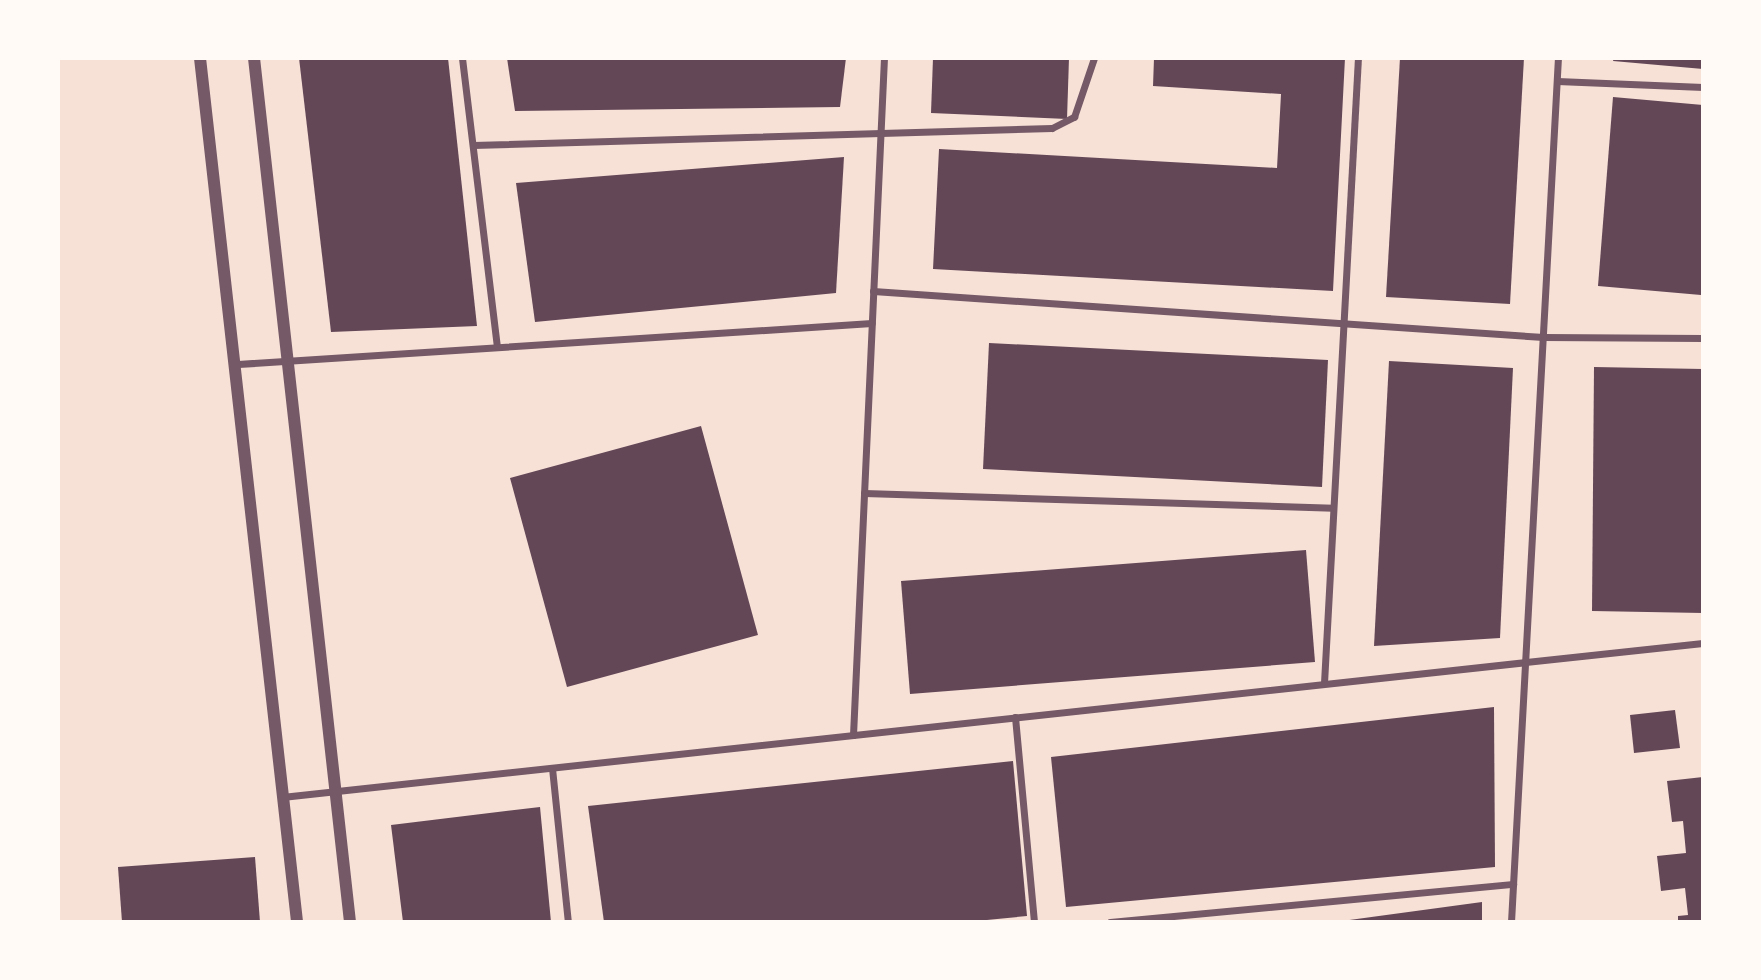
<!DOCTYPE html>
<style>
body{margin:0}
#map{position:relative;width:1761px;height:980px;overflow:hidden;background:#f7e1d7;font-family:Signika,sans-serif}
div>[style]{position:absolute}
.building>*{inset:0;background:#644757}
.minor>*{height:7px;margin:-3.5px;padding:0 3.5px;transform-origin:3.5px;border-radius:3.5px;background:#755966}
.tertiary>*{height:12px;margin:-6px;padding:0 6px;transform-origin:6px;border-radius:6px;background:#755966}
span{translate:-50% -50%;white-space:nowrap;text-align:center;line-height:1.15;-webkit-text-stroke:7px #fffaf5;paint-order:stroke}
.frame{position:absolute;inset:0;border:60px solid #fffaf5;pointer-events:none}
</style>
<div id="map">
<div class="building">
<div style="clip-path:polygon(299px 58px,448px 58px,477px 326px,331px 332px)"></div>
<div style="clip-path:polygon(507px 58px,846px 58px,840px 107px,515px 111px)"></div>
<div style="clip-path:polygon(933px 58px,1069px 58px,1067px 119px,931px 113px)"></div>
<div style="clip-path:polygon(1154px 58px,1345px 58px,1333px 291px,933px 269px,939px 149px,1277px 168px,1281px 94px,1153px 86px)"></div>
<div style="clip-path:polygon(1400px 58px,1524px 58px,1510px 304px,1386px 297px)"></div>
<div style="clip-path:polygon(1614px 58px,1703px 58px,1703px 69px,1613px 61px)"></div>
<div style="clip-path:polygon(1613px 97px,1703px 105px,1701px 295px,1598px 286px)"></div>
<div style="clip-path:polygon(844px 157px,836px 293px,535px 322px,516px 183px)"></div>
<div style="clip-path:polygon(989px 343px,1328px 360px,1322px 487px,983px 469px)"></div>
<div style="clip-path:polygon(1389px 361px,1513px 368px,1500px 638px,1374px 646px)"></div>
<div style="clip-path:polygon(1594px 367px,1703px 369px,1703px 613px,1592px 611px)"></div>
<div style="clip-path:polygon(701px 426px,758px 635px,567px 687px,510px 478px)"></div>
<div style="clip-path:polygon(1306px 550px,1315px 662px,910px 694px,901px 581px)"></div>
<div style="clip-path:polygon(1494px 707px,1495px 867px,1066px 907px,1051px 757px)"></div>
<div style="clip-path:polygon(1675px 710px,1680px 748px,1634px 753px,1630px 715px)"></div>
<div style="clip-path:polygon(1013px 761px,1027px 916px,966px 922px,604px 922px,588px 806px)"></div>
<div style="clip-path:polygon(1703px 777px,1703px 922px,1678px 922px,1678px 916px,1688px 915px,1685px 888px,1661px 891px,1657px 856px,1686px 853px,1683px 821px,1672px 822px,1667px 781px)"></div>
<div style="clip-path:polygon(540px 807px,551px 922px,403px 922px,391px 825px)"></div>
<div style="clip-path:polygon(255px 857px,260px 922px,122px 922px,118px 867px)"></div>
<div style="clip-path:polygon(1482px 902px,1482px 922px,1342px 922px,1342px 921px)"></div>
</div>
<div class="minor">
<div style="left:462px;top:58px;width:291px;rotate:83.1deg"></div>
<div style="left:1557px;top:81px;width:146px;rotate:2.4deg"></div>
<div style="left:473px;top:145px;width:579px;rotate:-1.68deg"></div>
<div style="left:1052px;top:128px;width:25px;rotate:-27deg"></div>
<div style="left:1074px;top:117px;width:62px;rotate:-71.3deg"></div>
<div style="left:873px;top:291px;width:672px;rotate:3.93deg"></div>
<div style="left:1543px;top:337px;width:160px;rotate:0.4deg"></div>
<div style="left:238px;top:364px;width:635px;rotate:-3.7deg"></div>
<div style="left:864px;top:493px;width:469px;rotate:1.8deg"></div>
<div style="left:1324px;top:683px;width:626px;rotate:-86.89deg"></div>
<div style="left:1015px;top:717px;width:206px;rotate:84.7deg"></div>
<div style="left:853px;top:735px;width:678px;rotate:-87.38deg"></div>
<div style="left:552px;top:768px;width:155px;rotate:84.1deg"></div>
<div style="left:282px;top:797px;width:1429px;rotate:-6.19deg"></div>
<div style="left:1110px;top:922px;width:405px;rotate:-5.4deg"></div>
<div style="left:1511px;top:922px;width:865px;rotate:-86.89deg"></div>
</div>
<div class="tertiary">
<div style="left:200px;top:58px;width:869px;rotate:83.59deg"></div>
<div style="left:254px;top:58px;width:869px;rotate:83.66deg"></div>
</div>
<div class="frame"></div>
</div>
